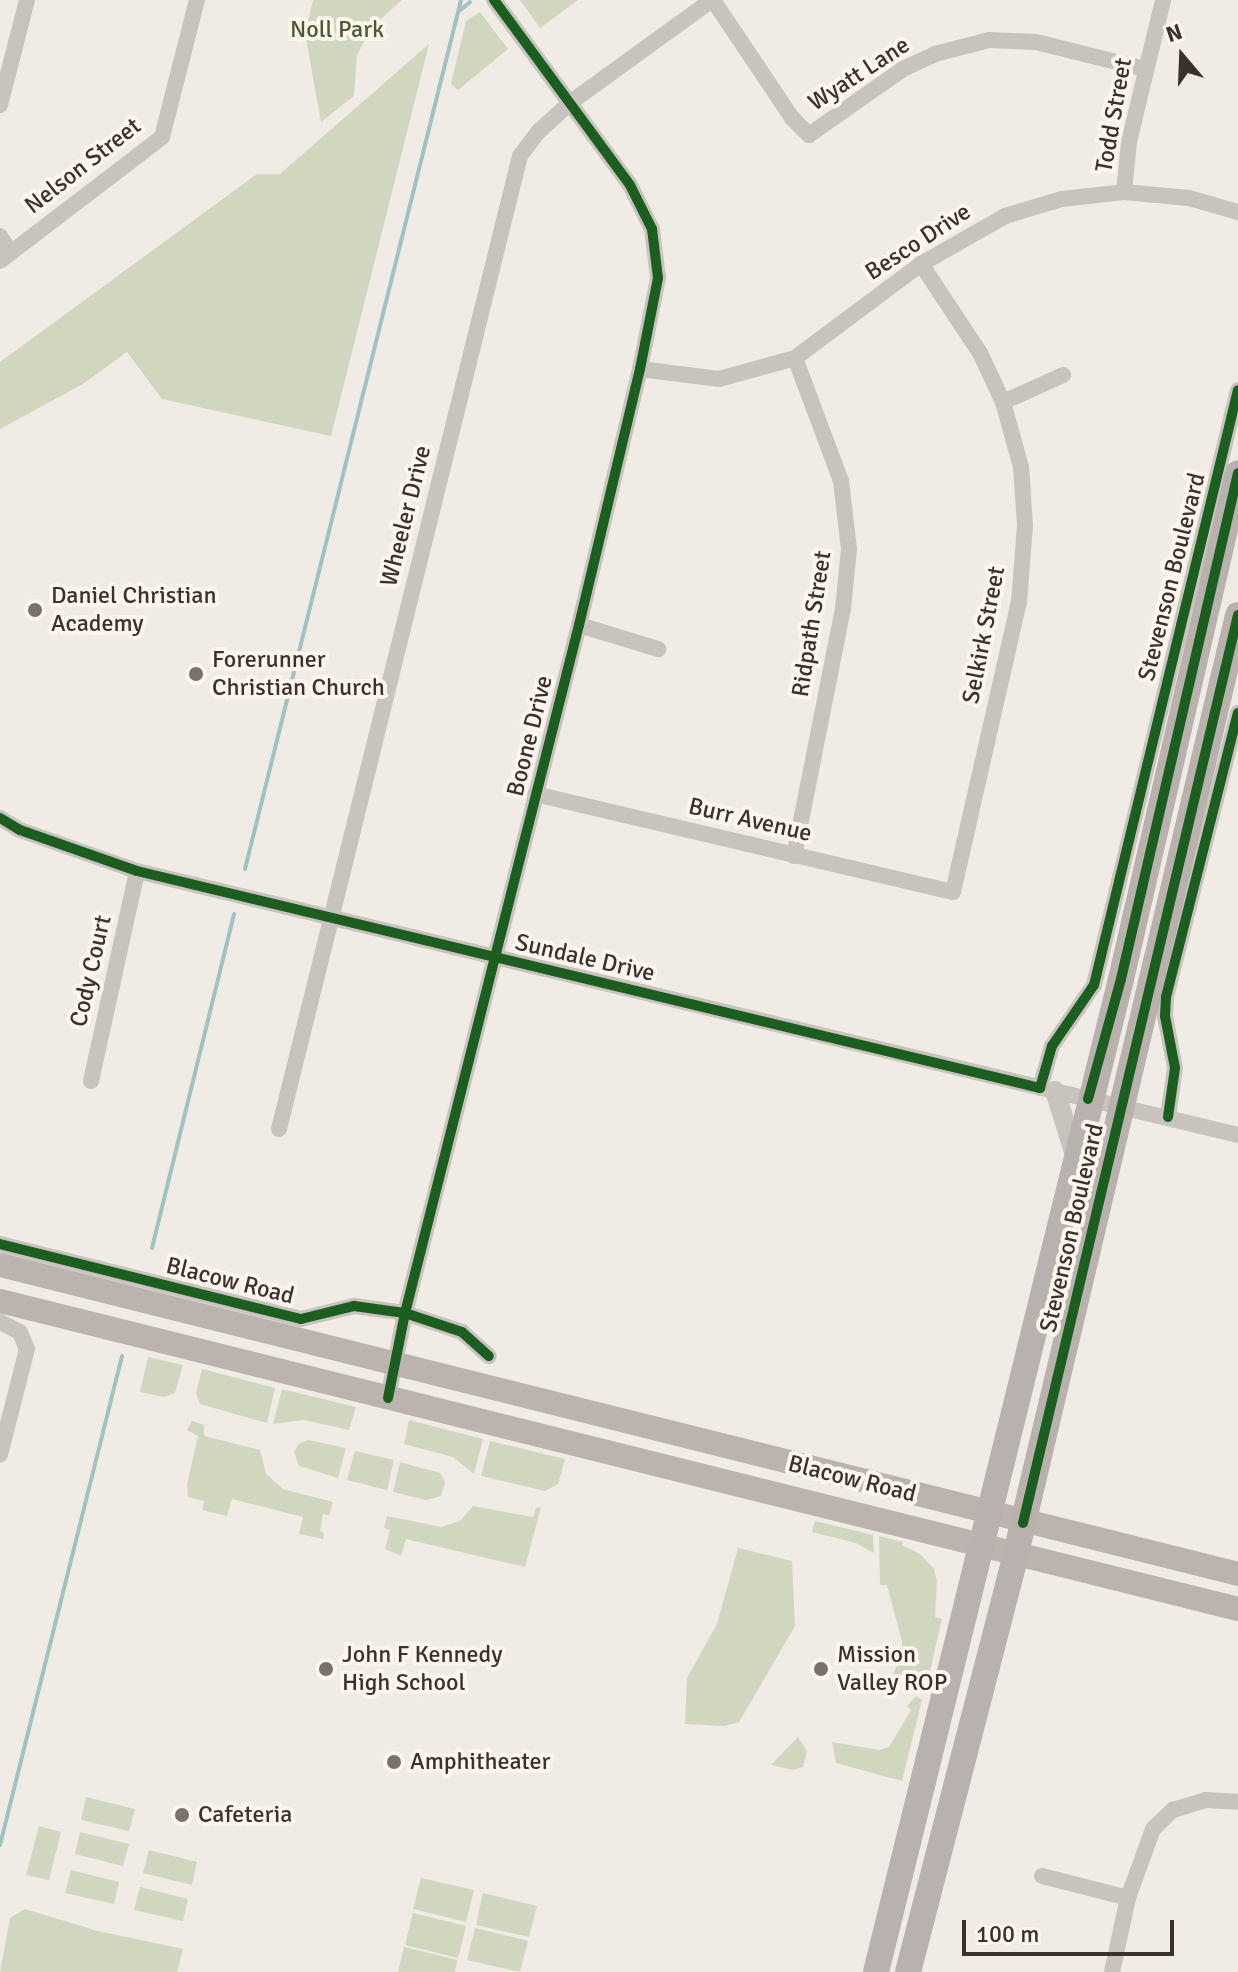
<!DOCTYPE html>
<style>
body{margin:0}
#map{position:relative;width:1238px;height:1972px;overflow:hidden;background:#f0ebe5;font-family:Signika,sans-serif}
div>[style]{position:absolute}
.green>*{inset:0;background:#d1d6bf}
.stream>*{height:4px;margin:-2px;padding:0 2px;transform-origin:2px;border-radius:2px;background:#a1c2c1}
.minor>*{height:16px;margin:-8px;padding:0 8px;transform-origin:8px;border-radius:8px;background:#c9c3be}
.tertiary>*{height:20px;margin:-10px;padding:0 10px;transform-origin:10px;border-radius:10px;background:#c9c3be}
.secondary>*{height:24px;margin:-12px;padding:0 12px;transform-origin:12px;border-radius:12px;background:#bab3ae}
.primary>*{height:26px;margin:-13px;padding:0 13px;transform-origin:13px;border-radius:13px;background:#b8b1ad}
.cycleway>*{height:10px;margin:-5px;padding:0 5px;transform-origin:5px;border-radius:5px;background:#1b5e20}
.dots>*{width:22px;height:22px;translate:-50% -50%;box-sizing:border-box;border:4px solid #fbf5ee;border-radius:50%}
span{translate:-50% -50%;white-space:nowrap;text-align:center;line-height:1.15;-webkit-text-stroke:8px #fbf5ee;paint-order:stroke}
.park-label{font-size:24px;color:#4a5a2e}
.street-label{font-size:24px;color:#3b302b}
.poi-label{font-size:24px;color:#3b302b}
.left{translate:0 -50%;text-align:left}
.north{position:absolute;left:1142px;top:16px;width:80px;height:80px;-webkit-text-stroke:6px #fbf5ee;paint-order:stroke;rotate:341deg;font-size:22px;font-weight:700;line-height:32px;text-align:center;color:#3b302b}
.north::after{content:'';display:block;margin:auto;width:28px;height:36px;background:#3b302b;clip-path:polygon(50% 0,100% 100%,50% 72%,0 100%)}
.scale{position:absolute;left:962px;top:1920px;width:212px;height:36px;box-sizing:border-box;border:4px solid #3b302b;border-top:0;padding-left:10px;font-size:24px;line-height:28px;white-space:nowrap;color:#3b302b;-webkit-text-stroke:6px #fbf5ee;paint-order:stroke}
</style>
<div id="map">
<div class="green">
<div style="clip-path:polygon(313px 0,402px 0,372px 27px,357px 55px,354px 96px,321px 122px,305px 33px)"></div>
<div style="clip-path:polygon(520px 0,578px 0,540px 28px)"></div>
<div style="clip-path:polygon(480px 12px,508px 49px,458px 90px,451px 84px,466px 21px)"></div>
<div style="clip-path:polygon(429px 44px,331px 436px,162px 399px,127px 352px,83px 384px,0 429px,0 362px,257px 174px,280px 174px)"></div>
<div style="clip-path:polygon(148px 1357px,183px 1365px,175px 1393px,164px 1397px,140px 1392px)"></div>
<div style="clip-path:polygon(202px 1369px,275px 1388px,267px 1423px,200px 1404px,196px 1393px)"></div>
<div style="clip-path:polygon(282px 1389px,356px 1407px,349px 1430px,304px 1420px,273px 1424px)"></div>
<div style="clip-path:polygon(409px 1420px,483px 1439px,474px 1474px,453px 1457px,404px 1444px)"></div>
<div style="clip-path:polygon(192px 1421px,204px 1425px,204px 1436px,260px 1450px,266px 1474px,283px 1489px,333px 1502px,329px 1515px,323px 1514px,320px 1531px,324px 1533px,323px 1539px,299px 1534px,303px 1517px,232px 1499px,227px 1516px,202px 1510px,204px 1501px,188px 1497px,187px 1485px,198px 1436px,187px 1430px)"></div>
<div style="clip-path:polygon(308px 1440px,346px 1448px,338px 1478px,299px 1466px,294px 1452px,299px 1444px)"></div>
<div style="clip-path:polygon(490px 1441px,565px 1459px,558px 1484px,545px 1491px,481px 1476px)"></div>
<div style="clip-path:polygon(355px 1451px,394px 1460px,387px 1490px,347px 1480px)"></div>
<div style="clip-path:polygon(400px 1462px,440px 1473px,445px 1482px,441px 1496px,426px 1500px,393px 1492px)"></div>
<div style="clip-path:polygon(473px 1506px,533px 1517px,536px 1508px,541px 1507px,525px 1567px,406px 1539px,401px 1556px,385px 1549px,390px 1530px,384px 1528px,387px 1516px,441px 1527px,460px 1521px)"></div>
<div style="clip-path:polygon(815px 1521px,873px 1535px,874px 1553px,856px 1543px,812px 1532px)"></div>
<div style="clip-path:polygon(879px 1536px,903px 1542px,902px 1545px,920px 1554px,934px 1569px,937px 1581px,935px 1617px,942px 1619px,929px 1675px,915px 1689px,892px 1676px,902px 1655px,902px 1641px,887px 1585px,880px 1585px)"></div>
<div style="clip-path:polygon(738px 1548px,792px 1561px,795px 1626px,739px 1722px,724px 1726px,685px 1724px,687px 1678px,717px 1624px)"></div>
<div style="clip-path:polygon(916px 1696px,922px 1700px,902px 1781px,836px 1763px,832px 1742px,879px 1750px,889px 1747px,911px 1710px,907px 1706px)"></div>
<div style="clip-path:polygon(798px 1737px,807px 1751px,803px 1767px,793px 1770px,771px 1765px)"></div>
<div style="clip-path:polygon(86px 1797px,135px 1809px,129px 1831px,81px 1820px)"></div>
<div style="clip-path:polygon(39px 1826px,61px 1832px,49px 1880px,26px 1875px)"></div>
<div style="clip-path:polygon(80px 1832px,129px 1844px,123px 1866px,75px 1854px)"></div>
<div style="clip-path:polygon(149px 1850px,197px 1862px,192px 1885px,143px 1873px)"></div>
<div style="clip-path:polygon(71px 1870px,119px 1882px,114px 1904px,65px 1893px)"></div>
<div style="clip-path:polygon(421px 1878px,474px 1890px,466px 1922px,413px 1909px)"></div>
<div style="clip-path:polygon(140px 1887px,188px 1899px,183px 1921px,134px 1910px)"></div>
<div style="clip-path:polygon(483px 1893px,537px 1906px,529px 1937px,476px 1925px)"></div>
<div style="clip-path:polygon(25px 1909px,98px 1931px,183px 1949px,177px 1972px,0 1972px,10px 1918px)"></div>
<div style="clip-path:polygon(413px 1913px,466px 1926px,458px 1958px,405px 1945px)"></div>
<div style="clip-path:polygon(475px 1928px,528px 1941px,520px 1972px,467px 1960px)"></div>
<div style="clip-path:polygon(404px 1947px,457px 1960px,455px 1972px,398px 1972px)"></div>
</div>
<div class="stream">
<div style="left:459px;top:11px;width:14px;rotate:-39deg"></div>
<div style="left:245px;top:869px;width:895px;rotate:-76.04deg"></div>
<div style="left:152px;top:1248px;width:344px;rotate:-76.2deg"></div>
<div style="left:0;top:1845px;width:504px;rotate:-75.99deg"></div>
</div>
<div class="minor">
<div style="left:713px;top:0;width:142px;rotate:56.2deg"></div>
<div style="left:792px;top:118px;width:24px;rotate:45deg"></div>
<div style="left:809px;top:135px;width:115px;rotate:-35.1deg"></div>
<div style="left:903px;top:69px;width:35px;rotate:-25deg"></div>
<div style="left:935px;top:54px;width:56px;rotate:-14.5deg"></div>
<div style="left:989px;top:40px;width:47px;rotate:2.4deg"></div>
<div style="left:1036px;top:42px;width:112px;rotate:13.9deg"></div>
<div style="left:0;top:105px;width:108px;rotate:-75.6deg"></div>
<div style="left:1124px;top:192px;width:50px;rotate:-84.3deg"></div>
<div style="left:1129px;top:142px;width:146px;rotate:-76.5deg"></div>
<div style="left:0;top:236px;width:20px;rotate:57deg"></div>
<div style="left:0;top:261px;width:204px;rotate:-37.4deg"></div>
<div style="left:162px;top:137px;width:141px;rotate:-75.7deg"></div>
<div style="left:640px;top:369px;width:80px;rotate:7.2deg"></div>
<div style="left:719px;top:379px;width:79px;rotate:-15.4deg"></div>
<div style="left:795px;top:358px;width:157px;rotate:-36.7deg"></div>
<div style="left:921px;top:264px;width:97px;rotate:-29.7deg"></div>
<div style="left:1005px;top:216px;width:59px;rotate:-16.6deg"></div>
<div style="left:1062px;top:199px;width:62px;rotate:-6.4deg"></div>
<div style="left:1124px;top:192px;width:65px;rotate:5.3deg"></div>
<div style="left:1189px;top:198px;width:51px;rotate:15.9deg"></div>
<div style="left:1003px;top:402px;width:66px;rotate:-24.2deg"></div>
<div style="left:579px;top:625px;width:83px;rotate:16.9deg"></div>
<div style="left:535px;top:794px;width:429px;rotate:13.2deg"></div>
<div style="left:953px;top:892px;width:297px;rotate:-77.2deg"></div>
<div style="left:1019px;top:602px;width:77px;rotate:-85.5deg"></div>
<div style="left:1025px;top:525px;width:58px;rotate:-93.9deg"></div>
<div style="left:1021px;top:467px;width:67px;rotate:-105.5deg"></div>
<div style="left:1003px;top:402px;width:54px;rotate:-115.1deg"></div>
<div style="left:980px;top:353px;width:107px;rotate:-123.5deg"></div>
<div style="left:0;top:818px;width:23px;rotate:31deg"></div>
<div style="left:20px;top:830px;width:124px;rotate:19.3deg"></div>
<div style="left:137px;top:871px;width:1132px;rotate:13.48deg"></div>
<div style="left:794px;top:856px;width:252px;rotate:-78.8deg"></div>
<div style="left:843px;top:609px;width:60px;rotate:-84.3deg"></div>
<div style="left:849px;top:549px;width:68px;rotate:-96.7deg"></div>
<div style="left:841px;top:481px;width:131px;rotate:-110.5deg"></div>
<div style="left:91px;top:1081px;width:215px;rotate:-77.6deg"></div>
<div style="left:1040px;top:1088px;width:44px;rotate:-74.1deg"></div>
<div style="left:1052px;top:1046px;width:74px;rotate:-55.5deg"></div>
<div style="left:1094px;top:985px;width:612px;rotate:-76.4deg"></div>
<div style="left:1168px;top:1117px;width:49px;rotate:-81.9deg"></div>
<div style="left:1175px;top:1068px;width:53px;rotate:-100.9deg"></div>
<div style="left:1165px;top:1016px;width:19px;rotate:-87deg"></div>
<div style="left:1166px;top:997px;width:293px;rotate:-75.8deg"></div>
<div style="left:279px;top:1129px;width:1002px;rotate:-76.09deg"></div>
<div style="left:520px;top:156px;width:30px;rotate:-53deg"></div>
<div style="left:538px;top:132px;width:45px;rotate:-42.3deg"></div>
<div style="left:571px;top:102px;width:174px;rotate:-35.9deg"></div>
<div style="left:0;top:1244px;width:310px;rotate:14deg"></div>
<div style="left:301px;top:1319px;width:55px;rotate:-13.8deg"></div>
<div style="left:354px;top:1306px;width:51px;rotate:7.8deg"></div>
<div style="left:405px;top:1313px;width:60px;rotate:18.4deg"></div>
<div style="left:462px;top:1332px;width:36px;rotate:42deg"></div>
<div style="left:0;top:1322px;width:22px;rotate:27deg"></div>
<div style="left:20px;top:1332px;width:18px;rotate:68deg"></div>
<div style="left:27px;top:1349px;width:109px;rotate:104.3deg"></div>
<div style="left:388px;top:1398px;width:87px;rotate:-78.7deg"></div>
<div style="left:405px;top:1313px;width:710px;rotate:-75.81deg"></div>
<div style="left:579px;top:625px;width:263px;rotate:-76.6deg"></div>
<div style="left:640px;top:369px;width:93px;rotate:-78.8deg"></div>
<div style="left:658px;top:278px;width:49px;rotate:-97deg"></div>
<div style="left:652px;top:229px;width:49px;rotate:-116.6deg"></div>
<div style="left:630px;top:185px;width:230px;rotate:-126.3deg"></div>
<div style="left:1042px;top:1876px;width:89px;rotate:14.3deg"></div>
<div style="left:1112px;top:1972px;width:76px;rotate:-77.8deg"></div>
<div style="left:1128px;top:1898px;width:73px;rotate:-70.1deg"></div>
<div style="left:1153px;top:1829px;width:28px;rotate:-44deg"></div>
<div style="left:1173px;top:1810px;width:34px;rotate:-17deg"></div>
<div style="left:1205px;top:1800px;width:33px;rotate:3deg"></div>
</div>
<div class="tertiary">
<div style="left:1055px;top:1091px;width:67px;rotate:72.6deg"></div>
</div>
<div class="secondary">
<div style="left:0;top:1265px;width:1276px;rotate:14.01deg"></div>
<div style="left:0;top:1301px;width:1276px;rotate:13.97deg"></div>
</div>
<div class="primary">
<div style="left:876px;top:1972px;width:1023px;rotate:-76.14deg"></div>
<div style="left:1121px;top:979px;width:519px;rotate:-76.98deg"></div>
<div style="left:908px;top:1972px;width:433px;rotate:-75.5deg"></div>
<div style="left:1016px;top:1553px;width:964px;rotate:-76.68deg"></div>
</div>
<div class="cycleway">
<div style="left:0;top:818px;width:23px;rotate:31deg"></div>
<div style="left:20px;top:830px;width:124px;rotate:19.3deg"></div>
<div style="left:137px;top:871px;width:929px;rotate:13.51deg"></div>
<div style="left:1040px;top:1088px;width:44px;rotate:-74.1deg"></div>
<div style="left:1052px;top:1046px;width:74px;rotate:-55.5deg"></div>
<div style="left:1094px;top:985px;width:612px;rotate:-76.4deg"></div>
<div style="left:1088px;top:1099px;width:124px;rotate:-74.6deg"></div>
<div style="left:1121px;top:979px;width:519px;rotate:-76.98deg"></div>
<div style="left:1168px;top:1117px;width:49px;rotate:-81.9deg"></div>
<div style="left:1175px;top:1068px;width:53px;rotate:-100.9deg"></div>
<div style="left:1165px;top:1016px;width:19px;rotate:-87deg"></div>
<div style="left:1166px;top:997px;width:293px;rotate:-75.8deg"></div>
<div style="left:0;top:1244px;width:310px;rotate:14deg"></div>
<div style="left:301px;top:1319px;width:55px;rotate:-13.8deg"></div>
<div style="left:354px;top:1306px;width:51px;rotate:7.8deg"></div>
<div style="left:405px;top:1313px;width:60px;rotate:18.4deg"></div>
<div style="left:462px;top:1332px;width:36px;rotate:42deg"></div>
<div style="left:388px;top:1398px;width:87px;rotate:-78.7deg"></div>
<div style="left:405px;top:1313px;width:710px;rotate:-75.81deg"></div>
<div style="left:579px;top:625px;width:263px;rotate:-76.6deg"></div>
<div style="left:640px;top:369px;width:93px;rotate:-78.8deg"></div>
<div style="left:658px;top:278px;width:49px;rotate:-97deg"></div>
<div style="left:652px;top:229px;width:49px;rotate:-116.6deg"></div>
<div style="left:630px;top:185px;width:230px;rotate:-126.3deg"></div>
<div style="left:1023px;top:1523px;width:933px;rotate:-76.68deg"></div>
</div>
<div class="dots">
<div style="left:35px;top:610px;background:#7a716c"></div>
<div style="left:196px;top:674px;background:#7a716c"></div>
<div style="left:326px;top:1669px;background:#7a716c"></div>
<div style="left:821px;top:1669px;background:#7a716c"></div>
<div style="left:394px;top:1762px;background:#7a716c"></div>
<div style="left:182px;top:1815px;background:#7a716c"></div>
</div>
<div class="park-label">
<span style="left:337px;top:30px">Noll Park</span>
</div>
<div class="street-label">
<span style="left:859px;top:74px;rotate:-33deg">Wyatt Lane</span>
<span style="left:1114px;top:115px;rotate:-80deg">Todd Street</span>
<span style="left:83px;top:166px;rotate:-38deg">Nelson Street</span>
<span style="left:918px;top:242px;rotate:-33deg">Besco Drive</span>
<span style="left:406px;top:516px;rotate:-76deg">Wheeler Drive</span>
<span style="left:1172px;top:577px;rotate:-76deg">Stevenson Boulevard</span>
<span style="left:812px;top:624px;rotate:-81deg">Ridpath Street</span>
<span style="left:984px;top:635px;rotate:-79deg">Selkirk Street</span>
<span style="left:530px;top:736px;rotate:-76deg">Boone Drive</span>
<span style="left:750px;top:820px;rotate:13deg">Burr Avenue</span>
<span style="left:585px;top:958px;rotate:13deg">Sundale Drive</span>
<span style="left:91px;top:971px;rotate:-77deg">Cody Court</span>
<span style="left:1072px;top:1228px;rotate:-77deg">Stevenson Boulevard</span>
<span style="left:230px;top:1281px;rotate:14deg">Blacow Road</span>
<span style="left:852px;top:1479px;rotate:14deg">Blacow Road</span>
</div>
<div class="poi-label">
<span class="left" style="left:51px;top:610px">Daniel Christian<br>Academy</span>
<span class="left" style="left:212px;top:674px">Forerunner<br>Christian Church</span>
<span class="left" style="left:342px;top:1669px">John F Kennedy<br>High School</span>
<span class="left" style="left:837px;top:1669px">Mission<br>Valley ROP</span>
<span class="left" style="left:410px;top:1762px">Amphitheater</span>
<span class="left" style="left:198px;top:1815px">Cafeteria</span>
</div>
<div class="north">N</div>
<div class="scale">100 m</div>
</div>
